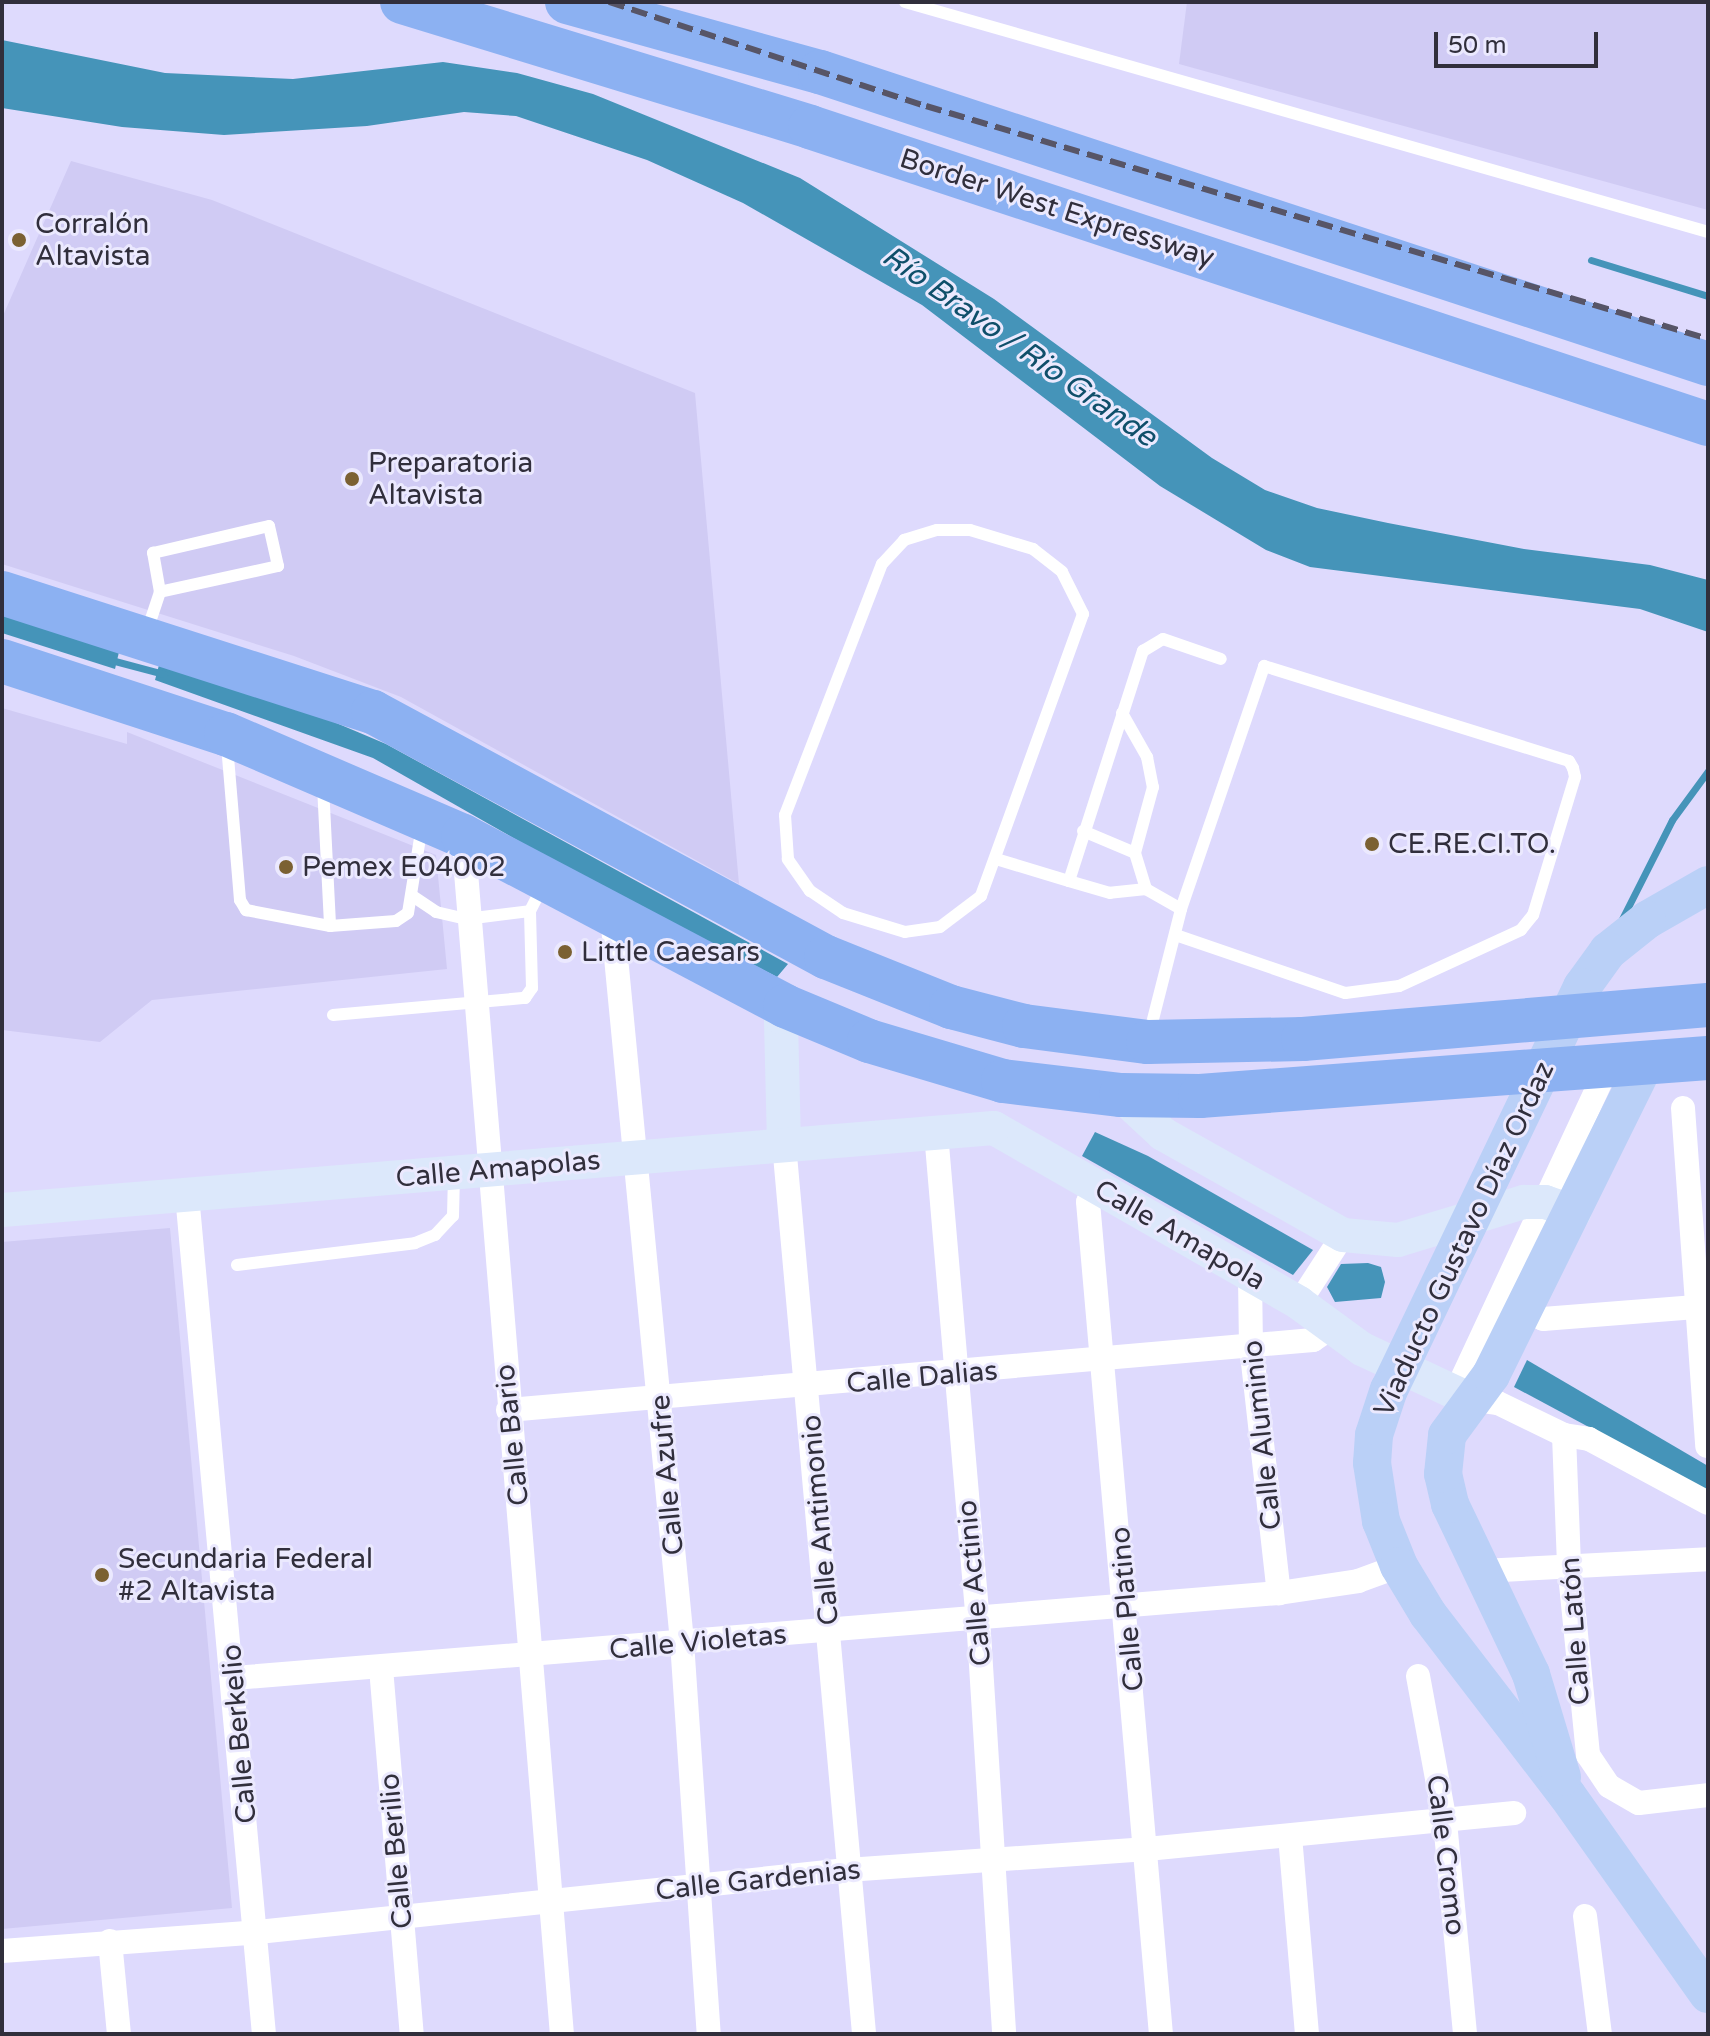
<!DOCTYPE html>
<meta charset="utf-8">
<style>
body{margin:0}
#map{position:relative;width:1710px;height:2036px;overflow:hidden;background:#dedafd;font-family:"Varela Round",sans-serif}
div>[style]{position:absolute}
.built>*{inset:0;background:#d0cbf4}
.water>*{inset:0;background:#4594b9}
.stream>*{height:7px;margin:-3.5px;padding:0 3.5px;transform-origin:3.5px;border-radius:3.5px;background:#4594b9}
.lane>*{height:12px;margin:-6px;padding:0 6px;transform-origin:6px;border-radius:6px;background:#fff}
.street>*{height:24px;margin:-12px;padding:0 12px;transform-origin:12px;border-radius:12px;background:#fff}
.secondary>*{height:34px;margin:-17px;padding:0 17px;transform-origin:17px;border-radius:17px;background:#dce8fb}
.primary>*{height:38px;margin:-19px;padding:0 19px;transform-origin:19px;border-radius:19px;background:#bad0f7}
.highway>*{height:44px;margin:-22px;padding:0 22px;transform-origin:22px;border-radius:22px;background:#8cb1f2}
.rail>*{height:6px;margin-top:-3px;transform-origin:0;background:repeating-linear-gradient(90deg,#575567 0 16px,transparent 0 24px)}
.dots>*{width:22px;height:22px;translate:-50% -50%;box-sizing:border-box;border:4px solid #ebe9fe;border-radius:50%}
span{translate:-50% -50%;white-space:nowrap;text-align:center;line-height:1.15;-webkit-text-stroke:6px #ebe9fe;paint-order:stroke}
.street-label{font-size:28px;color:#312f3c}
.poi-label{font-size:28px;color:#312f3c}
.left{translate:0 -50%;text-align:left}
.water-label{font-size:30px;color:#0f4f6a;font-style:italic}
.frame{position:absolute;inset:0;border:4px solid #312f3c;pointer-events:none}
.scale{position:absolute;left:1434px;top:32px;width:164px;height:36px;box-sizing:border-box;border:4px solid #312f3c;border-top:0;padding-left:10px;font-size:24px;line-height:28px;white-space:nowrap;color:#312f3c;-webkit-text-stroke:6px #ebe9fe;paint-order:stroke}
</style>
<div id="map">
<div class="built">
<div style="clip-path:polygon(1187px 2px,1708px 2px,1708px 210px,1179px 64px)"></div>
<div style="clip-path:polygon(71px 161px,212px 200px,695px 393px,739px 884px,401px 697px,294px 656px,2px 564px,2px 318px)"></div>
<div style="clip-path:polygon(2px 708px,127px 744px,127px 732px,436px 855px,447px 969px,152px 1000px,100px 1042px,2px 1030px)"></div>
<div style="clip-path:polygon(170px 1228px,232px 1908px,2px 1929px,2px 1242px)"></div>
</div>
<div class="water">
<div style="clip-path:polygon(2px 40px,165px 73px,293px 79px,443px 62px,517px 73px,593px 94px,800px 178px,994px 299px,1212px 458px,1265px 490px,1317px 508px,1388px 523px,1524px 549px,1650px 565px,1708px 580px,1708px 632px,1640px 609px,1310px 567px,1266px 550px,1160px 486px,922px 305px,743px 203px,647px 160px,516px 116px,464px 112px,367px 126px,224px 135px,122px 127px,2px 108px)"></div>
<div style="clip-path:polygon(2px 615px,119px 652px,115px 669px,2px 633px)"></div>
<div style="clip-path:polygon(159px 665px,308px 711px,386px 744px,788px 964px,777px 977px,573px 872px,373px 758px,155px 680px)"></div>
<div style="clip-path:polygon(1095px 1132px,1148px 1156px,1313px 1250px,1293px 1275px,1082px 1156px)"></div>
<div style="clip-path:polygon(1368px 1263px,1381px 1267px,1385px 1282px,1381px 1298px,1335px 1302px,1327px 1287px,1341px 1264px)"></div>
<div style="clip-path:polygon(1527px 1360px,1708px 1466px,1708px 1491px,1514px 1387px)"></div>
</div>
<div class="stream">
<div style="left:1591px;top:260px;width:122px;rotate:17.1deg"></div>
<div style="left:111px;top:660px;width:55px;rotate:14.8deg"></div>
<div style="left:1621px;top:921px;width:113px;rotate:-63.2deg"></div>
<div style="left:1672px;top:820px;width:61px;rotate:-53.7deg"></div>
</div>
<div class="lane">
<div style="left:905px;top:2px;width:835px;rotate:15.98deg"></div>
<div style="left:937px;top:530px;width:33px"></div>
<div style="left:970px;top:530px;width:66px;rotate:16.8deg"></div>
<div style="left:1033px;top:549px;width:37px;rotate:38deg"></div>
<div style="left:1062px;top:572px;width:47px;rotate:63.4deg"></div>
<div style="left:1083px;top:614px;width:300px;rotate:109.9deg"></div>
<div style="left:981px;top:896px;width:51px;rotate:142.9deg"></div>
<div style="left:940px;top:927px;width:35px;rotate:172deg"></div>
<div style="left:905px;top:932px;width:65px;rotate:-163deg"></div>
<div style="left:843px;top:913px;width:40px;rotate:-146deg"></div>
<div style="left:810px;top:891px;width:39px;rotate:-125deg"></div>
<div style="left:788px;top:859px;width:44px;rotate:-93.9deg"></div>
<div style="left:785px;top:815px;width:269px;rotate:-68.9deg"></div>
<div style="left:882px;top:564px;width:33px;rotate:-47deg"></div>
<div style="left:904px;top:540px;width:34px;rotate:-17deg"></div>
<div style="left:147px;top:631px;width:41px;rotate:-71.6deg"></div>
<div style="left:160px;top:592px;width:40px;rotate:-100deg"></div>
<div style="left:153px;top:553px;width:119px;rotate:-13.1deg"></div>
<div style="left:269px;top:526px;width:41px;rotate:77.3deg"></div>
<div style="left:278px;top:566px;width:121px;rotate:167.6deg"></div>
<div style="left:1122px;top:713px;width:51px;rotate:60.4deg"></div>
<div style="left:1147px;top:757px;width:31px;rotate:79deg"></div>
<div style="left:1153px;top:787px;width:68px;rotate:105.3deg"></div>
<div style="left:1135px;top:853px;width:38px;rotate:73deg"></div>
<div style="left:227px;top:745px;width:156px;rotate:85.2deg"></div>
<div style="left:240px;top:900px;width:12px;rotate:59deg"></div>
<div style="left:246px;top:910px;width:86px;rotate:10.8deg"></div>
<div style="left:323px;top:786px;width:140px;rotate:87.1deg"></div>
<div style="left:330px;top:926px;width:66px;rotate:-4.3deg"></div>
<div style="left:396px;top:921px;width:14px;rotate:-34deg"></div>
<div style="left:408px;top:913px;width:88px;rotate:-80.9deg"></div>
<div style="left:1083px;top:831px;width:56px;rotate:22.9deg"></div>
<div style="left:996px;top:859px;width:76px;rotate:16.8deg"></div>
<div style="left:414px;top:897px;width:27px;rotate:34deg"></div>
<div style="left:436px;top:912px;width:31px;rotate:13deg"></div>
<div style="left:466px;top:919px;width:64px;rotate:-7.1deg"></div>
<div style="left:530px;top:911px;width:27px;rotate:-63deg"></div>
<div style="left:1181px;top:909px;width:40px;rotate:-150.3deg"></div>
<div style="left:1146px;top:889px;width:36px;rotate:174deg"></div>
<div style="left:1110px;top:893px;width:43px;rotate:-163.7deg"></div>
<div style="left:1069px;top:881px;width:242px;rotate:-72.2deg"></div>
<div style="left:1143px;top:651px;width:23px;rotate:-31deg"></div>
<div style="left:1163px;top:639px;width:61px;rotate:19deg"></div>
<div style="left:333px;top:1015px;width:193px;rotate:-5.1deg"></div>
<div style="left:525px;top:998px;width:12px;rotate:-55deg"></div>
<div style="left:532px;top:988px;width:77px;rotate:-91.5deg"></div>
<div style="left:1149px;top:1035px;width:130px;rotate:-75.7deg"></div>
<div style="left:1181px;top:909px;width:257px;rotate:-71.1deg"></div>
<div style="left:1264px;top:666px;width:319px;rotate:17.3deg"></div>
<div style="left:1569px;top:761px;width:8px;rotate:60deg"></div>
<div style="left:1573px;top:768px;width:9px;rotate:77deg"></div>
<div style="left:1575px;top:777px;width:144px;rotate:106.9deg"></div>
<div style="left:1533px;top:915px;width:19px;rotate:129deg"></div>
<div style="left:1521px;top:930px;width:134px;rotate:155.3deg"></div>
<div style="left:1399px;top:986px;width:54px;rotate:172.6deg"></div>
<div style="left:1345px;top:993px;width:179px;rotate:-161.1deg"></div>
<div style="left:237px;top:1265px;width:179px;rotate:-7deg"></div>
<div style="left:415px;top:1243px;width:22px;rotate:-22deg"></div>
<div style="left:435px;top:1235px;width:26px;rotate:-47deg"></div>
<div style="left:453px;top:1216px;width:40px;rotate:-88.6deg"></div>
</div>
<div class="street">
<div style="left:463px;top:836px;width:1202px;rotate:85.28deg"></div>
<div style="left:612px;top:916px;width:729px;rotate:84.49deg"></div>
<div style="left:682px;top:1642px;width:393px;rotate:86.1deg"></div>
<div style="left:1683px;top:1108px;width:339px;rotate:85.9deg"></div>
<div style="left:936px;top:1133px;width:487px;rotate:85.1deg"></div>
<div style="left:978px;top:1618px;width:417px;rotate:86.4deg"></div>
<div style="left:784px;top:1144px;width:894px;rotate:84.86deg"></div>
<div style="left:1095px;top:1185px;width:18px;rotate:112deg"></div>
<div style="left:1088px;top:1202px;width:835px;rotate:84.99deg"></div>
<div style="left:187px;top:1195px;width:843px;rotate:84.76deg"></div>
<div style="left:1250px;top:1276px;width:69px;rotate:89.2deg"></div>
<div style="left:1251px;top:1345px;width:250px;rotate:83.6deg"></div>
<div style="left:1299px;top:1303px;width:81px;rotate:-57.1deg"></div>
<div style="left:1524px;top:1310px;width:21px;rotate:25deg"></div>
<div style="left:1543px;top:1319px;width:166px;rotate:-4.5deg"></div>
<div style="left:1454px;top:1396px;width:364px;rotate:-65deg"></div>
<div style="left:1469px;top:1399px;width:29px;rotate:8deg"></div>
<div style="left:1498px;top:1403px;width:73px;rotate:25.9deg"></div>
<div style="left:1564px;top:1435px;width:25px;rotate:9deg"></div>
<div style="left:1589px;top:1439px;width:135px;rotate:28.3deg"></div>
<div style="left:508px;top:1410px;width:808px;rotate:-4.97deg"></div>
<div style="left:1313px;top:1340px;width:23px;rotate:-34deg"></div>
<div style="left:1564px;top:1435px;width:129px;rotate:87.8deg"></div>
<div style="left:1569px;top:1564px;width:192px;rotate:84.3deg"></div>
<div style="left:1588px;top:1755px;width:37px;rotate:56deg"></div>
<div style="left:1609px;top:1786px;width:34px;rotate:30deg"></div>
<div style="left:1639px;top:1803px;width:69px;rotate:-6.6deg"></div>
<div style="left:1482px;top:1571px;width:226px;rotate:-3deg"></div>
<div style="left:381px;top:1668px;width:367px;rotate:85.2deg"></div>
<div style="left:1418px;top:1676px;width:148px;rotate:79.5deg"></div>
<div style="left:1445px;top:1822px;width:213px;rotate:84.6deg"></div>
<div style="left:234px;top:1678px;width:1048px;rotate:-4.65deg"></div>
<div style="left:1279px;top:1593px;width:80px;rotate:-8.6deg"></div>
<div style="left:1358px;top:1581px;width:44px;rotate:-20.1deg"></div>
<div style="left:1290px;top:1836px;width:199px;rotate:85.1deg"></div>
<div style="left:1585px;top:1916px;width:119px;rotate:82.8deg"></div>
<div style="left:110px;top:1941px;width:93px;rotate:84.5deg"></div>
<div style="left:2px;top:1951px;width:257px;rotate:-4.2deg"></div>
<div style="left:258px;top:1932px;width:592px;rotate:-6.01deg"></div>
<div style="left:847px;top:1870px;width:301px;rotate:-4deg"></div>
<div style="left:1147px;top:1849px;width:369px;rotate:-5.6deg"></div>
</div>
<div class="secondary">
<div style="left:1121px;top:1095px;width:57px;rotate:42.9deg"></div>
<div style="left:1163px;top:1134px;width:206px;rotate:29.3deg"></div>
<div style="left:1343px;top:1235px;width:55px;rotate:5.2deg"></div>
<div style="left:1398px;top:1240px;width:132px;rotate:-16.8deg"></div>
<div style="left:1524px;top:1202px;width:21px"></div>
<div style="left:1545px;top:1202px;width:31px;rotate:19deg"></div>
<div style="left:994px;top:1128px;width:352px;rotate:29.8deg"></div>
<div style="left:1299px;top:1303px;width:78px;rotate:36.1deg"></div>
<div style="left:1362px;top:1349px;width:118px;rotate:25deg"></div>
<div style="left:784px;top:1144px;width:127px;rotate:-91.4deg"></div>
<div style="left:781px;top:1017px;width:12px;rotate:-70deg"></div>
<div style="left:2px;top:1210px;width:995px;rotate:-4.73deg"></div>
</div>
<div class="primary">
<div style="left:1708px;top:885px;width:70px;rotate:150.2deg"></div>
<div style="left:1647px;top:920px;width:50px;rotate:141.5deg"></div>
<div style="left:1608px;top:951px;width:44px;rotate:125.8deg"></div>
<div style="left:1582px;top:987px;width:446px;rotate:115.6deg"></div>
<div style="left:1389px;top:1389px;width:48px;rotate:108.1deg"></div>
<div style="left:1374px;top:1435px;width:28px;rotate:94deg"></div>
<div style="left:1372px;top:1463px;width:59px;rotate:81.2deg"></div>
<div style="left:1381px;top:1521px;width:48px;rotate:68.2deg"></div>
<div style="left:1399px;top:1566px;width:56px;rotate:58.9deg"></div>
<div style="left:1428px;top:1614px;width:228px;rotate:52.5deg"></div>
<div style="left:1567px;top:1795px;width:244px;rotate:54.7deg"></div>
<div style="left:1562px;top:1777px;width:108px;rotate:-106.8deg"></div>
<div style="left:1531px;top:1674px;width:188px;rotate:-115.5deg"></div>
<div style="left:1450px;top:1504px;width:31px;rotate:-103deg"></div>
<div style="left:1443px;top:1474px;width:39px;rotate:-84deg"></div>
<div style="left:1447px;top:1435px;width:74px;rotate:-53.7deg"></div>
<div style="left:1491px;top:1375px;width:347px;rotate:-63.7deg"></div>
</div>
<div class="highway">
<div style="left:402px;top:2px;width:427px;rotate:17deg"></div>
<div style="left:810px;top:127px;width:946px;rotate:18.3deg"></div>
<div style="left:567px;top:2px;width:263px;rotate:15.5deg"></div>
<div style="left:820px;top:72px;width:935px;rotate:18.2deg"></div>
<div style="left:2px;top:593px;width:390px;rotate:17.8deg"></div>
<div style="left:373px;top:712px;width:515px;rotate:28.41deg"></div>
<div style="left:826px;top:957px;width:135px;rotate:21.8deg"></div>
<div style="left:951px;top:1007px;width:75px;rotate:14.6deg"></div>
<div style="left:1024px;top:1026px;width:125px;rotate:7.4deg"></div>
<div style="left:1148px;top:1042px;width:155px;rotate:-1.1deg"></div>
<div style="left:1303px;top:1039px;width:406px;rotate:-4.8deg"></div>
<div style="left:2px;top:661px;width:236px;rotate:18.1deg"></div>
<div style="left:226px;top:734px;width:258px;rotate:23.3deg"></div>
<div style="left:463px;top:836px;width:364px;rotate:27.8deg"></div>
<div style="left:785px;top:1006px;width:91px;rotate:22.6deg"></div>
<div style="left:869px;top:1041px;width:140px;rotate:16.6deg"></div>
<div style="left:1003px;top:1081px;width:119px;rotate:6.8deg"></div>
<div style="left:1121px;top:1095px;width:79px;rotate:0.7deg"></div>
<div style="left:1200px;top:1096px;width:509px;rotate:-4.28deg"></div>
</div>
<div class="rail">
<div style="left:609px;top:2px;width:334px;rotate:18.2deg"></div>
<div style="left:926px;top:106px;width:816px;rotate:16.59deg"></div>
</div>
<div class="dots">
<div style="left:19px;top:240px;background:#7b6132"></div>
<div style="left:352px;top:479px;background:#7b6132"></div>
<div style="left:1372px;top:844px;background:#7b6132"></div>
<div style="left:286px;top:867px;background:#7b6132"></div>
<div style="left:565px;top:952px;background:#7b6132"></div>
<div style="left:102px;top:1575px;background:#7b6132"></div>
</div>
<div class="street-label">
<span style="left:1057px;top:208px;rotate:18deg">Border West Expressway</span>
<span style="left:498px;top:1169px;rotate:-5deg">Calle Amapolas</span>
<span style="left:1180px;top:1235px;rotate:30deg">Calle Amapola</span>
<span style="left:1464px;top:1239px;rotate:-65deg">Viaducto Gustavo Díaz Ordaz</span>
<span style="left:922px;top:1377px;rotate:-5deg">Calle Dalias</span>
<span style="left:512px;top:1435px;rotate:-96deg">Calle Bario</span>
<span style="left:1262px;top:1435px;rotate:-96deg">Calle Aluminio</span>
<span style="left:667px;top:1475px;rotate:-95deg">Calle Azufre</span>
<span style="left:820px;top:1520px;rotate:-95deg">Calle Antimonio</span>
<span style="left:974px;top:1583px;rotate:-95deg">Calle Actinio</span>
<span style="left:1127px;top:1609px;rotate:-95deg">Calle Platino</span>
<span style="left:1575px;top:1631px;rotate:-94deg">Calle Latón</span>
<span style="left:698px;top:1642px;rotate:-5deg">Calle Violetas</span>
<span style="left:239px;top:1734px;rotate:-95deg">Calle Berkelio</span>
<span style="left:396px;top:1851px;rotate:-95deg">Calle Berilio</span>
<span style="left:1446px;top:1855px;rotate:83deg">Calle Cromo</span>
<span style="left:758px;top:1880px;rotate:-6deg">Calle Gardenias</span>
</div>
<div class="poi-label">
<span class="left" style="left:35px;top:240px">Corralón<br>Altavista</span>
<span class="left" style="left:368px;top:479px">Preparatoria<br>Altavista</span>
<span class="left" style="left:1388px;top:844px">CE.RE.CI.TO.</span>
<span class="left" style="left:302px;top:867px">Pemex E04002</span>
<span class="left" style="left:581px;top:952px">Little Caesars</span>
<span class="left" style="left:118px;top:1575px">Secundaria Federal<br>#2 Altavista</span>
</div>
<div class="water-label">
<span style="left:1019px;top:347px;rotate:35deg">Río Bravo / Rio Grande</span>
</div>
<div class="frame"></div>
<div class="scale">50 m</div>
</div>
